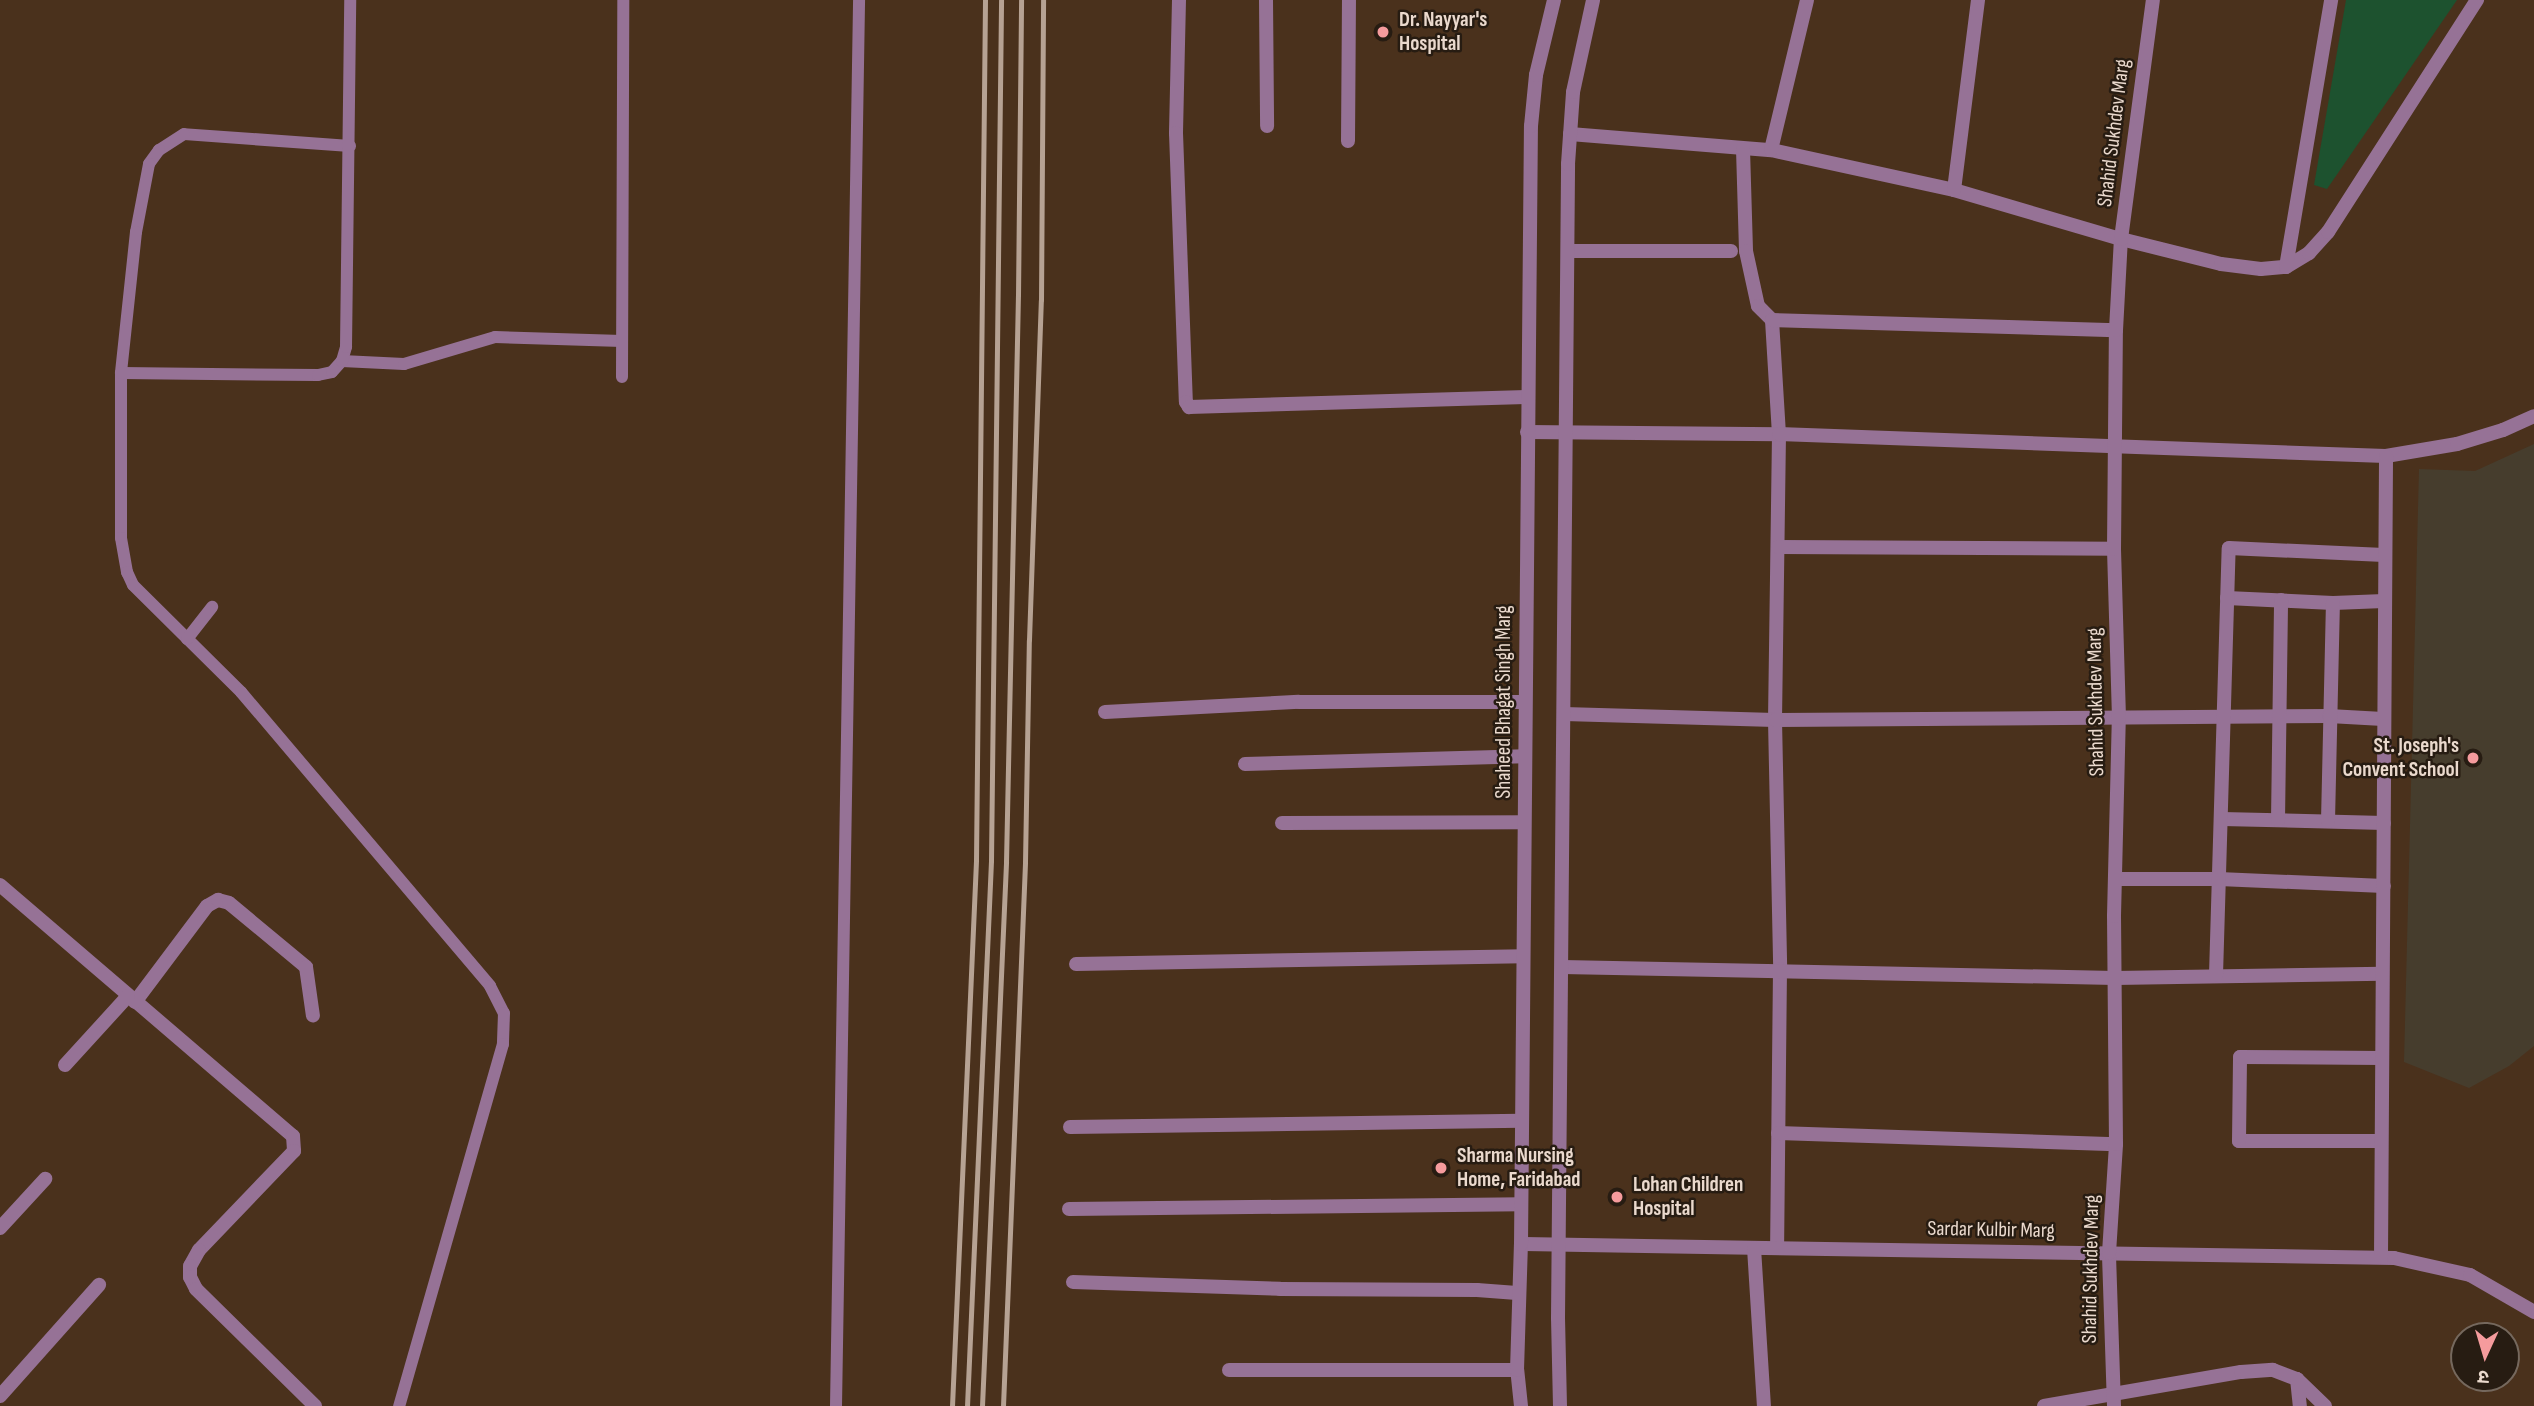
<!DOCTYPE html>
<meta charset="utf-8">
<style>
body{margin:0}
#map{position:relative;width:2534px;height:1406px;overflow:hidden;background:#4a311c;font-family:"Sofia Sans Condensed","Noto Sans Devanagari",sans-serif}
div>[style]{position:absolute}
.education>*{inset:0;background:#463d2d}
.green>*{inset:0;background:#1d522f}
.service>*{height:12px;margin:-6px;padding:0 6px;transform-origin:6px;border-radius:6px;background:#967296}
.minor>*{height:14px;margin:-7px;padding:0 7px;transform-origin:7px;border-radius:7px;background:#967296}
.tertiary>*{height:14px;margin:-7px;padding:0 7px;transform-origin:7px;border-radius:7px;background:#967296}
.rail>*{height:5px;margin:-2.5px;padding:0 2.5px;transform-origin:2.5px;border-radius:2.5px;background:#b6a293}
.dots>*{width:19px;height:19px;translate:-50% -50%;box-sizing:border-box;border:4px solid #271c12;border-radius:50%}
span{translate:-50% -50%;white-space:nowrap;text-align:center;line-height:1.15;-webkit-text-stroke:5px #271c12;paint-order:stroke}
.poi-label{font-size:21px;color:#ead9cd;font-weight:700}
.left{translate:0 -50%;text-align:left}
.right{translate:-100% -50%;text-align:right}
.street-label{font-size:21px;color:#ead9cd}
.north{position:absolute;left:2450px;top:1322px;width:70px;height:70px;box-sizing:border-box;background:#271c12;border:2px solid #75685d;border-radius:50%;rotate:184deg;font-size:19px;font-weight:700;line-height:28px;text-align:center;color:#ead9cd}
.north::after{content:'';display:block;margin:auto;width:24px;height:32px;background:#f59b9d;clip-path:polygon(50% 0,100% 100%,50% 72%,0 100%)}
</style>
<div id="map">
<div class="education">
<div style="clip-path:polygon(2534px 444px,2534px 1046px,2509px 1066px,2469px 1088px,2404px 1062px,2419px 469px,2475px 471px)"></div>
</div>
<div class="green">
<div style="clip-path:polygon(2346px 0,2457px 0,2327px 189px,2314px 185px)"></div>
</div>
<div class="service">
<div style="left:350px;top:146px;width:166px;rotate:-175.9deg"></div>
<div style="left:184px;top:134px;width:30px;rotate:147deg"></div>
<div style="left:159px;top:150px;width:17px;rotate:126deg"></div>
<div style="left:149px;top:164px;width:69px;rotate:100.8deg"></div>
<div style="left:136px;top:232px;width:142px;rotate:96.1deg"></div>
<div style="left:121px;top:373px;width:165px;rotate:90deg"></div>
<div style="left:121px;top:538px;width:35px;rotate:80deg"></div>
<div style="left:127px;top:572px;width:14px;rotate:65deg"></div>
<div style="left:133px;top:585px;width:152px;rotate:44.7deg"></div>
<div style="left:241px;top:692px;width:385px;rotate:49.7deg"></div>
<div style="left:490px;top:986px;width:30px;rotate:63deg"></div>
<div style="left:504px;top:1013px;width:31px;rotate:92deg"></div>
<div style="left:503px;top:1044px;width:377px;rotate:106deg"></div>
<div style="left:342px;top:361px;width:62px;rotate:2.8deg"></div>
<div style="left:404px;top:364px;width:95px;rotate:-16.5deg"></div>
<div style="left:495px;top:337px;width:127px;rotate:1.8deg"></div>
<div style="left:121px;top:373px;width:197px;rotate:0.6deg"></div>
<div style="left:318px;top:375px;width:14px;rotate:-12deg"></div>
<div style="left:332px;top:372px;width:15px;rotate:-48deg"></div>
<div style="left:342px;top:361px;width:15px;rotate:-74deg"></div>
<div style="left:346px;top:347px;width:347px;rotate:-89.3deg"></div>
<div style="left:622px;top:377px;width:377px;rotate:-89.8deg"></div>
<div style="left:187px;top:639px;width:41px;rotate:-52deg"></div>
<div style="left:836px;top:1406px;width:1406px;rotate:-89.06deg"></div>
</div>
<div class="minor">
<div style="left:1179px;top:0;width:133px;rotate:91.3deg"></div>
<div style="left:1176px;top:133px;width:269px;rotate:87.9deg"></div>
<div style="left:1186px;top:402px;width:6px;rotate:59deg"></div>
<div style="left:1189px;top:407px;width:339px;rotate:-1.7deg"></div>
<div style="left:1266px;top:0;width:126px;rotate:89.5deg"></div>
<div style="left:1570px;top:134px;width:202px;rotate:4.6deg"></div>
<div style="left:1771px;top:150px;width:187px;rotate:12.3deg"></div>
<div style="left:1954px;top:190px;width:174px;rotate:16.4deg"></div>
<div style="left:2121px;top:239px;width:103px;rotate:14deg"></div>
<div style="left:2221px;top:264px;width:40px;rotate:7.1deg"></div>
<div style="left:2261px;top:269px;width:25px;rotate:-5deg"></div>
<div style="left:2286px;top:267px;width:27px;rotate:-31deg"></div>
<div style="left:2309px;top:253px;width:28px;rotate:-48deg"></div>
<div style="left:2328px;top:232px;width:276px;rotate:-57.3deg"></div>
<div style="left:1348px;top:141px;width:141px;rotate:-89.6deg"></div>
<div style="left:1743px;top:149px;width:102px;rotate:88.3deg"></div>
<div style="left:1746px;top:251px;width:56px;rotate:77.7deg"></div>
<div style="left:1758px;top:306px;width:20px;rotate:45deg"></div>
<div style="left:1772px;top:320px;width:114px;rotate:86.5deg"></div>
<div style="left:1779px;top:434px;width:286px;rotate:90.8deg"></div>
<div style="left:1775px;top:720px;width:249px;rotate:88.8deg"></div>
<div style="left:1780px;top:969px;width:279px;rotate:90.6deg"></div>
<div style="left:1771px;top:150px;width:154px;rotate:-76.5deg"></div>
<div style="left:1954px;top:190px;width:192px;rotate:-82.8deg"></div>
<div style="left:1568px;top:251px;width:163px"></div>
<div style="left:2286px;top:267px;width:271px;rotate:-80.4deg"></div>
<div style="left:1772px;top:320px;width:344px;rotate:1.7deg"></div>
<div style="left:1527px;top:432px;width:252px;rotate:0.5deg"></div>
<div style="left:1779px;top:434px;width:607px;rotate:2.08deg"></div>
<div style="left:2386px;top:456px;width:72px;rotate:-9.6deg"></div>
<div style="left:2457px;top:444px;width:48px;rotate:-16.9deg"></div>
<div style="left:2503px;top:430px;width:34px;rotate:-24deg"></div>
<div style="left:1778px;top:547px;width:336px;rotate:0.3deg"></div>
<div style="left:2227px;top:598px;width:106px;rotate:2.7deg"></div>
<div style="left:2333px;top:603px;width:51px;rotate:-2.2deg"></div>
<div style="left:1105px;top:712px;width:194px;rotate:-3deg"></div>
<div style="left:1299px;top:702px;width:225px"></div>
<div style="left:1564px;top:714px;width:211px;rotate:1.6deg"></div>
<div style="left:1775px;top:720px;width:554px;rotate:-0.41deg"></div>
<div style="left:2329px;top:716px;width:54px;rotate:3.2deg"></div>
<div style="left:1245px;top:764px;width:279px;rotate:-1.6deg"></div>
<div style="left:2222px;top:819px;width:162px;rotate:1.4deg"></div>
<div style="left:2278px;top:820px;width:220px;rotate:-89.2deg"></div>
<div style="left:2328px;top:821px;width:218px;rotate:-88.7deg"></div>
<div style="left:1282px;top:823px;width:242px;rotate:-0.2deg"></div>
<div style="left:2116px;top:879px;width:103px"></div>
<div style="left:2219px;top:879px;width:165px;rotate:2.4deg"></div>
<div style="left:0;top:885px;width:386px;rotate:40.6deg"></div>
<div style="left:293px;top:1136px;width:15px;rotate:86deg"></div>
<div style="left:294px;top:1151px;width:137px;rotate:133.8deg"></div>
<div style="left:199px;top:1250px;width:18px;rotate:119deg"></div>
<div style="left:190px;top:1266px;width:11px;rotate:90deg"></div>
<div style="left:190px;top:1277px;width:13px;rotate:63deg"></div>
<div style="left:196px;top:1289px;width:167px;rotate:44.5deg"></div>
<div style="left:1076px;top:964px;width:447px;rotate:-1deg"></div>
<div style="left:1562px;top:967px;width:553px;rotate:1.14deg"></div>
<div style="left:2115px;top:978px;width:267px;rotate:-0.9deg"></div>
<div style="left:2216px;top:975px;width:427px;rotate:-88.3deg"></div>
<div style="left:2229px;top:548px;width:155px;rotate:2.6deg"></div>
<div style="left:135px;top:1002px;width:120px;rotate:-53.1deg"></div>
<div style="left:207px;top:906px;width:13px;rotate:-29deg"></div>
<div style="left:218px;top:900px;width:11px;rotate:15deg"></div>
<div style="left:229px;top:903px;width:100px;rotate:39.7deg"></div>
<div style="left:306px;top:967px;width:49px;rotate:81.9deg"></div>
<div style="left:65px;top:1065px;width:93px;rotate:-47.6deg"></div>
<div style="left:1070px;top:1127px;width:451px;rotate:-0.8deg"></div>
<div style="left:1778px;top:1133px;width:338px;rotate:1.9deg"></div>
<div style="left:2381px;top:1141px;width:142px;rotate:180deg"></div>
<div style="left:2239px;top:1141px;width:84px;rotate:-89.3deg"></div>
<div style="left:2240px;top:1057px;width:142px;rotate:0.4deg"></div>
<div style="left:1069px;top:1209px;width:452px;rotate:-0.6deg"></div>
<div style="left:0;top:1228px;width:67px;rotate:-47.4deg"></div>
<div style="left:1521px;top:1244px;width:873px;rotate:0.92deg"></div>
<div style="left:2394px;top:1258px;width:78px;rotate:12.6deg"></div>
<div style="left:2470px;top:1275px;width:74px;rotate:30deg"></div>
<div style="left:1754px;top:1248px;width:158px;rotate:86.4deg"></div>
<div style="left:2381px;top:1257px;width:801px;rotate:-89.64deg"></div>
<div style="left:1073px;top:1282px;width:207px;rotate:1.9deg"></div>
<div style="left:1280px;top:1289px;width:197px;rotate:0.3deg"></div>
<div style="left:1477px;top:1290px;width:40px;rotate:4.3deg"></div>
<div style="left:1229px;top:1370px;width:288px"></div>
<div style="left:2297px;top:1379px;width:27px;rotate:84deg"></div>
<div style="left:0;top:1396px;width:149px;rotate:-48.3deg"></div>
<div style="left:2044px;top:1406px;width:200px;rotate:-9.8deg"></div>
<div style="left:2241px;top:1372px;width:32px;rotate:-4deg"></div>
<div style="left:2273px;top:1370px;width:26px;rotate:21deg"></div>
<div style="left:2297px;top:1379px;width:39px;rotate:44deg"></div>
<div style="left:2114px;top:1406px;width:153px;rotate:-91.9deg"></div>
<div style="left:2109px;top:1253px;width:109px;rotate:-86.3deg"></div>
<div style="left:2116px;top:1144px;width:228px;rotate:-90.5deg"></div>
<div style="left:2114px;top:916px;width:198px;rotate:-88.6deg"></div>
<div style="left:2119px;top:718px;width:169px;rotate:-91.7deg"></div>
<div style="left:2114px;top:549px;width:219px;rotate:-89.5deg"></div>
<div style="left:2116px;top:330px;width:91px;rotate:-86.9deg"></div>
<div style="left:2121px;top:239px;width:241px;rotate:-82.4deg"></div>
</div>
<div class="tertiary">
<div style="left:1521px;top:1406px;width:36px;rotate:-96deg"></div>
<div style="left:1517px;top:1370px;width:126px;rotate:-88.2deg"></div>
<div style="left:1521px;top:1244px;width:1118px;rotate:-89.49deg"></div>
<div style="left:1531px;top:126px;width:51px;rotate:-84.4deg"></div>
<div style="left:1536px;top:75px;width:77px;rotate:-76.5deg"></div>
<div style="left:1560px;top:1406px;width:88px;rotate:-91.3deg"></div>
<div style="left:1558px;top:1318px;width:1154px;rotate:-89.5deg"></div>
<div style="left:1568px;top:164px;width:72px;rotate:-86deg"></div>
<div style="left:1573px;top:92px;width:94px;rotate:-77.7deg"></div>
</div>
<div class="rail">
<div style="left:952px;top:1406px;width:547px;rotate:-87.48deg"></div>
<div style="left:976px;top:860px;width:860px;rotate:-89.4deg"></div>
<div style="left:967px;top:1406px;width:546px;rotate:-87.48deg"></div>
<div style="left:991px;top:861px;width:861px;rotate:-89.33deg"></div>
<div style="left:982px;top:1406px;width:545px;rotate:-87.47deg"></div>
<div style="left:1006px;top:862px;width:567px;rotate:-88.79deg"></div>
<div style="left:1018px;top:295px;width:295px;rotate:-89.4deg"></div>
<div style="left:1003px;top:1406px;width:544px;rotate:-87.68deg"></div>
<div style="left:1025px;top:862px;width:222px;rotate:-89deg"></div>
<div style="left:1029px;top:640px;width:340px;rotate:-88deg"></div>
<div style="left:1041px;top:300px;width:300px;rotate:-89.6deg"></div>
</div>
<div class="dots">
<div style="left:1383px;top:32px;background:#f59b9d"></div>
<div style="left:2473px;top:758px;background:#f59b9d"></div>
<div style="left:1441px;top:1168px;background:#f59b9d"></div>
<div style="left:1617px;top:1197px;background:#f59b9d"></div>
</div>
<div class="poi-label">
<span class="left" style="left:1399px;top:32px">Dr. Nayyar's<br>Hospital</span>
<span class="right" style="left:2459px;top:758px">St. Joseph's<br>Convent School</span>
<span class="left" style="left:1457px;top:1168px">Sharma Nursing<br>Home, Faridabad</span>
<span class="left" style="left:1633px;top:1197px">Lohan Children<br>Hospital</span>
</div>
<div class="street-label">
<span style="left:2114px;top:133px;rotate:-83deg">Shahid Sukhdev Marg</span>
<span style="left:1504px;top:702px;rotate:-90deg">Shaheed Bhagat Singh Marg</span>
<span style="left:2096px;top:702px;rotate:-91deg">Shahid Sukhdev Marg</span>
<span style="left:1991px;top:1230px;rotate:1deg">Sardar Kulbir Marg</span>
<span style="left:2091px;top:1269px;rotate:-89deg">Shahid Sukhdev Marg</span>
</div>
<div class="north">उ</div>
</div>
